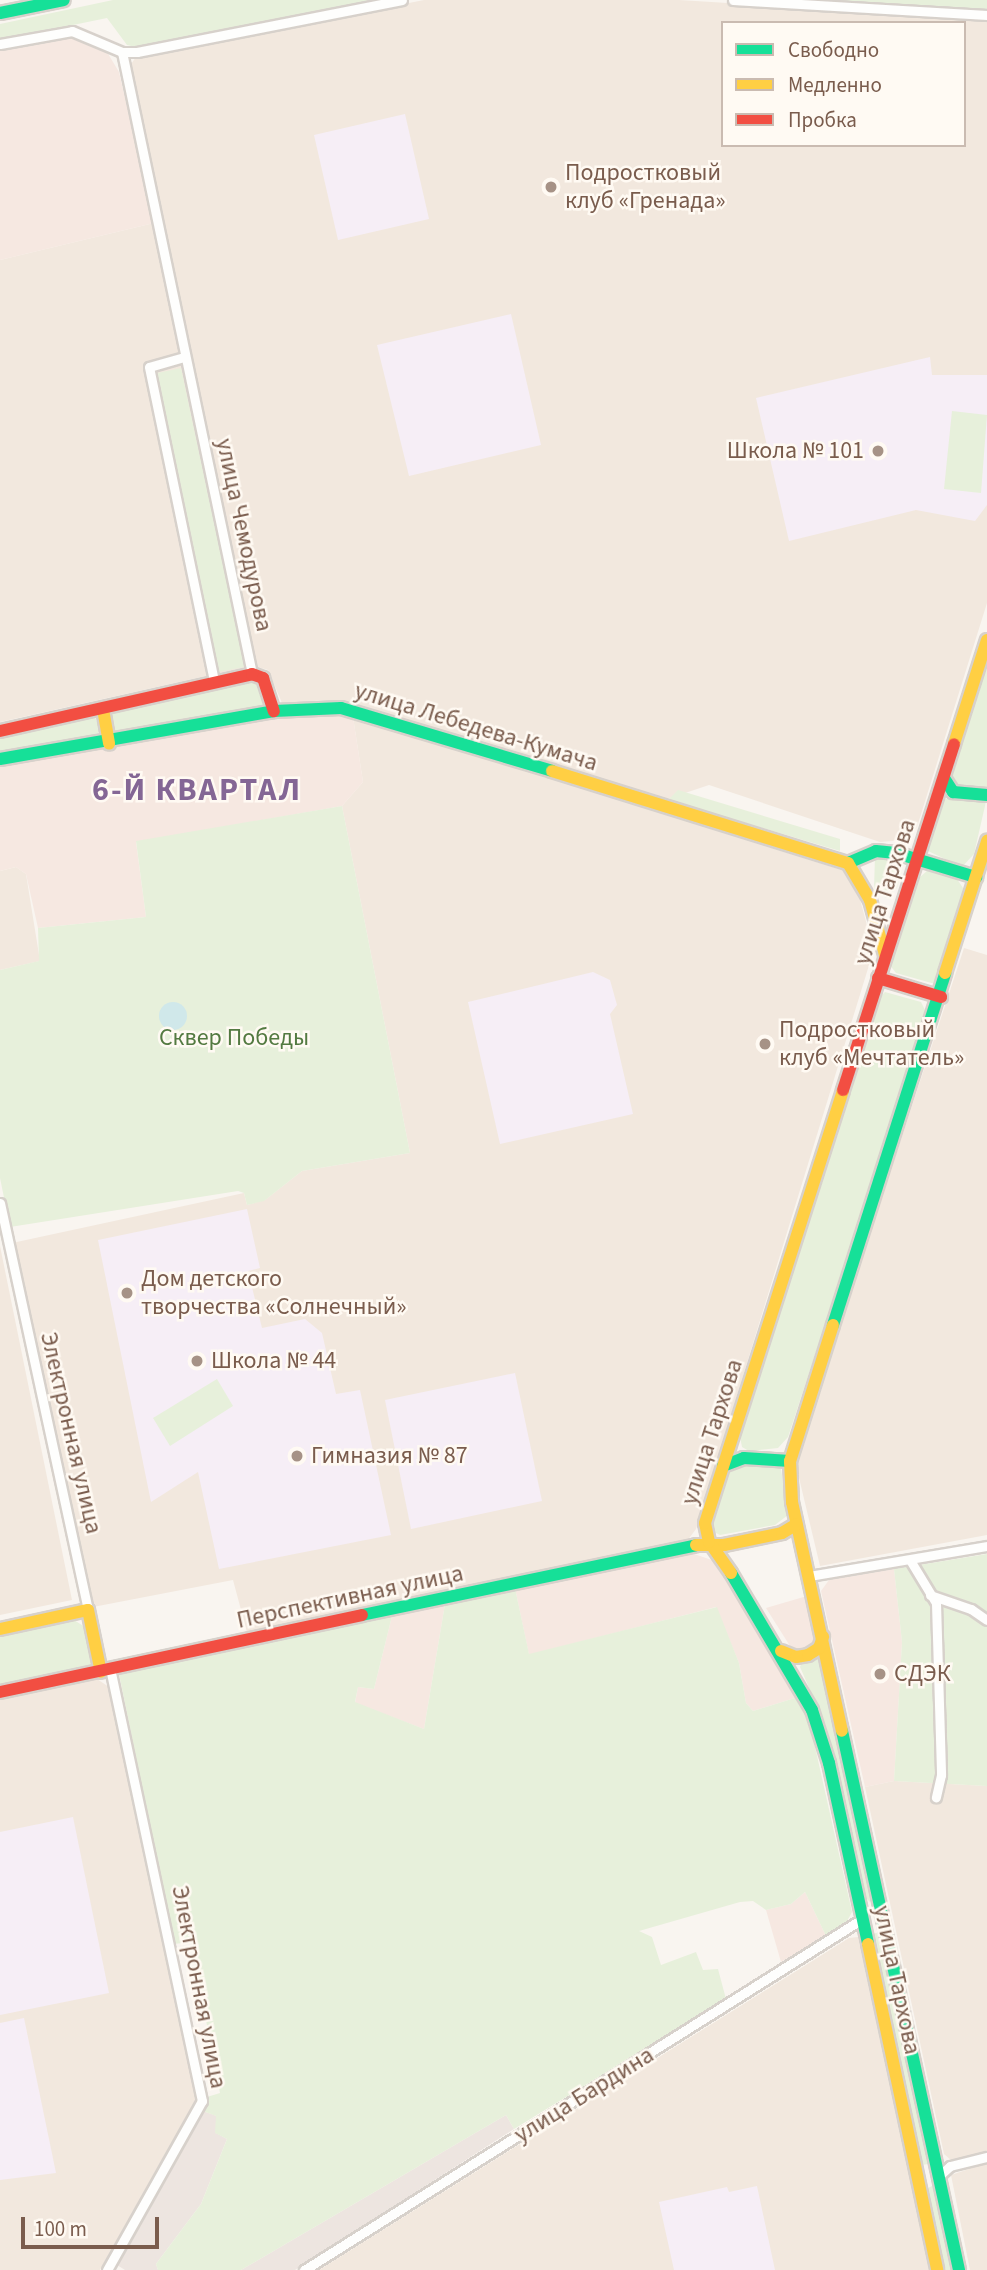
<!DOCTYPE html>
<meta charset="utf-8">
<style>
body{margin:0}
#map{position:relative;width:987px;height:2270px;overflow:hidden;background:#f9f5f0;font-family:"Source Sans 3",sans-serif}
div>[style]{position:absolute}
.residential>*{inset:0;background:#f2e8de}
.commercial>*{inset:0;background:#f6e8e1}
.industrial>*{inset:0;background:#ede5e0}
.education>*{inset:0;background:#f6eef6}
.green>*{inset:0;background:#e7f0db}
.water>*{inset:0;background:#d0e8ea}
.round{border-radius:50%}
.roads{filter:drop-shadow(2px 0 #d7d1cb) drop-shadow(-2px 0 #d7d1cb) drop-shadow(0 2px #d7d1cb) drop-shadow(0 -2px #d7d1cb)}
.street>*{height:9px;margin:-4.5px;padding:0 4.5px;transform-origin:4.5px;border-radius:4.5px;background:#fefefd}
.fast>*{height:12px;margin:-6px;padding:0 6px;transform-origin:6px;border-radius:6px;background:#16e098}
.slow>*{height:12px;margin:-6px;padding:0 6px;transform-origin:6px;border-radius:6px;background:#ffcf43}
.jam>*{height:12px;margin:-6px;padding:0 6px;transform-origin:6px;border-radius:6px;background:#f24e42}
.dots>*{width:19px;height:19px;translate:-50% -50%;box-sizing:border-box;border:4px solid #fffaf3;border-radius:50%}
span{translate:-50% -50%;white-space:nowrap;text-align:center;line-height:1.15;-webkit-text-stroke:5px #fffaf3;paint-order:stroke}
.poi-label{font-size:24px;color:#7a5c4d}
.left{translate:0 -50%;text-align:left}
.right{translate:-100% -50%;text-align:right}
.street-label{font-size:24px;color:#7a5c4d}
.park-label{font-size:24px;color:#537a41}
.district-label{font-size:32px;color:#846695;font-weight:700;letter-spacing:2px}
.legend{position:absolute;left:721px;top:21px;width:245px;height:126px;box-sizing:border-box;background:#fffaf3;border:2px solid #cabbb1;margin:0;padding:9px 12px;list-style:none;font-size:21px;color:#7a5c4d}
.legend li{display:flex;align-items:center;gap:14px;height:35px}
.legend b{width:35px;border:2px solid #cabbb1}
.scale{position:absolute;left:21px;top:2217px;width:138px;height:32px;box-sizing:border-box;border:4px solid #7a5c4d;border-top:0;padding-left:9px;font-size:21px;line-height:24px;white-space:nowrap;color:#7a5c4d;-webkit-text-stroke:5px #fffaf3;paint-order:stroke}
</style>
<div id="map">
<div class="residential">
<div style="clip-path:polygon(evenodd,424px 0,679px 0,987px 19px,987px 603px,917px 827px,905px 840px,880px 842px,709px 785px,667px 799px,355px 704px,330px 700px,282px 703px,268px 670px,255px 666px,129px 67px,136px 57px,424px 0,723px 23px,964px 23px,964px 145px,723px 145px,723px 23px)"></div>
<div style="clip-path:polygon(154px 223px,246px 667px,0 722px,0 260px)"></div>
<div style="clip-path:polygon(353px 717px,842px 870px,855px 881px,871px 940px,870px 962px,696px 1529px,687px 1541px,248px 1636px,233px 1580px,93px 1607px,12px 1243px,244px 1193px,247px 1205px,265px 1200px,302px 1171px,410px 1153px,342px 806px,363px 782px)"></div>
<div style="clip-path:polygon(16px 867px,26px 874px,40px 961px,0 970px,0 871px)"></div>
<div style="clip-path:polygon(964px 948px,987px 955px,987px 1535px,820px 1566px,795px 1461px)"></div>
<div style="clip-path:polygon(0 1246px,72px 1600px,0 1615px)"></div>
<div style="clip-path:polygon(94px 1677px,109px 1687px,198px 2099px,100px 2270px,0 2270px,0 1697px)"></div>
<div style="clip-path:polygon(894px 1781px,987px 1786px,987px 2153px,951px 2160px,944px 2154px,865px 1787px)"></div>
<div style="clip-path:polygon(858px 1937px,930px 2270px,319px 2270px,849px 1938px)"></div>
<div style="clip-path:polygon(987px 2163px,987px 2270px,970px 2270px,951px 2175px)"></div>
</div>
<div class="commercial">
<div style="clip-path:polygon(69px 36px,107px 52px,119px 72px,154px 223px,0 260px,0 49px)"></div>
<div style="clip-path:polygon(297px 713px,353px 717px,363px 782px,342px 806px,136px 842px,146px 917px,38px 928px,26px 874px,16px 867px,0 871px,0 765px)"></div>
<div style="clip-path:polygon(694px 1554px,712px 1560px,723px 1571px,798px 1697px,753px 1711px,746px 1703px,739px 1663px,716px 1607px,529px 1655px,515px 1588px)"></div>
<div style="clip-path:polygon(894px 1569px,902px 1642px,894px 1781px,865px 1787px,821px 1591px,829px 1580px)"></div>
<div style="clip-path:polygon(807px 1596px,818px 1641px,795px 1654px,766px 1608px)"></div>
<div style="clip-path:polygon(445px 1604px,424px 1729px,355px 1703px,358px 1687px,374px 1689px,392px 1616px)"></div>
<div style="clip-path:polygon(805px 1892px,826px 1936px,781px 1962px,766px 1910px,791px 1904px)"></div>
</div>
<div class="industrial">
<div style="clip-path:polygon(203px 2111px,217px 2116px,216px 2133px,227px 2139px,201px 2204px,156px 2264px,158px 2270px,125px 2270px,117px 2265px)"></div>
<div style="clip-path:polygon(506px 2115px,514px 2129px,295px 2270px,241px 2270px)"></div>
</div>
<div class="education">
<div style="clip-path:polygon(405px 114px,429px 219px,338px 240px,314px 135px)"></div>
<div style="clip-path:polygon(511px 314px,541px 445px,409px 476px,377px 345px)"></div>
<div style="clip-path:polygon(930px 357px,932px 375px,987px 375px,987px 505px,975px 521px,916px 510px,789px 541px,756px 398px)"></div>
<div style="clip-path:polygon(593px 972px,610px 980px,617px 1005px,610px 1014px,633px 1114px,500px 1144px,468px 1002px)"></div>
<div style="clip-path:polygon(247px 1209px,260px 1268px,248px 1271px,262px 1328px,305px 1319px,322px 1333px,336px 1394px,360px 1390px,391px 1535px,219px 1569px,198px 1472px,151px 1502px,98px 1240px)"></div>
<div style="clip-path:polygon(515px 1373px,542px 1501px,411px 1529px,385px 1400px)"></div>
<div style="clip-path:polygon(73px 1817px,109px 1993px,0 2015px,0 1832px)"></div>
<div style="clip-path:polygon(24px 2018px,56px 2173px,0 2180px,0 2023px)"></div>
<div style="clip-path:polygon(757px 2186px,775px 2270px,674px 2270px,659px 2202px,727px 2187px,729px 2192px)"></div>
</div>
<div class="green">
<div style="clip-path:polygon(113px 0,376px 0,140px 48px,127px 45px,107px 18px,0 40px,0 24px)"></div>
<div style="clip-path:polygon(832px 0,987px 0,987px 9px,962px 9px)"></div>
<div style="clip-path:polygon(181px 368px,245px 667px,217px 672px,153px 374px)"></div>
<div style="clip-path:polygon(952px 411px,987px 415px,981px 493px,944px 489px)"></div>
<div style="clip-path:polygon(987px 664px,987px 792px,957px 787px,952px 774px)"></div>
<div style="clip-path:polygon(252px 679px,258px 680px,265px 703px,259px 709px,120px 736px,111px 728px,112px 711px)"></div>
<div style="clip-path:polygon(94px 716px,101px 728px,95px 739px,0 754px,0 734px)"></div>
<div style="clip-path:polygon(678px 790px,840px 839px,840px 851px,668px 800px)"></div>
<div style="clip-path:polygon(952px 796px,987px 797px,974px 854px,962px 867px,928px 851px,942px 801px)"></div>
<div style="clip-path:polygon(342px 806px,410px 1153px,302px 1171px,264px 1201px,247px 1205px,244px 1193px,238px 1191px,10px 1227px,0 1178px,0 970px,39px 961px,38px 928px,146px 917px,136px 841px)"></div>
<div style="clip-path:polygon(875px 855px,904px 864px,897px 888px,886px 898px,874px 890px)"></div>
<div style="clip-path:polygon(928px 870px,957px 879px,965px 891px,935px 984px,896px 973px,889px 964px,919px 878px)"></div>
<div style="clip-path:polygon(885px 992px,921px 1002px,927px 1014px,788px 1437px,778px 1448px,749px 1451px,742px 1447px,740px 1437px,873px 1004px)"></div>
<div style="clip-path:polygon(217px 1379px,233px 1406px,170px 1446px,153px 1418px)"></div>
<div style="clip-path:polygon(769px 1463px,781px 1469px,788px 1515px,775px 1525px,720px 1535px,712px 1531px,724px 1477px,737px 1467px)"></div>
<div style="clip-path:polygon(987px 1554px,987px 1786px,894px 1781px,902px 1642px,894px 1569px)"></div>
<div style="clip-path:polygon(515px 1588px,529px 1654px,717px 1607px,739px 1663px,746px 1703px,753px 1711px,798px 1697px,809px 1720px,852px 1912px,846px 1923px,826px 1936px,805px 1892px,791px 1904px,766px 1910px,753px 1901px,740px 1902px,639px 1931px,652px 1937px,661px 1965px,696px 1952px,703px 1970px,718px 1969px,726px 1999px,514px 2129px,506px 2115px,241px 2270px,158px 2270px,156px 2264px,201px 2204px,227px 2139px,215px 2133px,216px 2116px,203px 2111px,207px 2097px,220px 2093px,191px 1942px,174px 1944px,119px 1674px,392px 1616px,374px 1689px,358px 1687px,355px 1702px,424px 1729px,445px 1604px)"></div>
<div style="clip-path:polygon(74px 1620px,88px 1629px,95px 1663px,92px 1667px,0 1688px,0 1634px)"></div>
<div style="clip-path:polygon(820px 1656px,873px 1898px,870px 1902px,865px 1897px,825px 1724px,800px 1667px,803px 1660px)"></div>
<div style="clip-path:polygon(880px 1932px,929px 2164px,921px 2165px,872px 1934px)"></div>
<div style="clip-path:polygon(932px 2186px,934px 2188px,952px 2270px,944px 2270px,926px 2189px)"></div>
</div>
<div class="water">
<div class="round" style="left:159px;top:1002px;width:28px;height:28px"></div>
</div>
<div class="roads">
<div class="street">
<div style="left:733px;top:0;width:254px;rotate:3.4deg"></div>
<div style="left:0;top:44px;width:73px;rotate:-10.2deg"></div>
<div style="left:72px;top:31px;width:54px;rotate:22.8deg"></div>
<div style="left:122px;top:52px;width:15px"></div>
<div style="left:137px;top:52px;width:270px;rotate:-11.1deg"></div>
<div style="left:122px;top:52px;width:635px;rotate:78.19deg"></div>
<div style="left:184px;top:357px;width:36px;rotate:164deg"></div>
<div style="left:149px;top:367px;width:321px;rotate:78.3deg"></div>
<div style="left:0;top:1203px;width:416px;rotate:77.8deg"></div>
<div style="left:910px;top:1560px;width:50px;rotate:58.8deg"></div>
<div style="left:936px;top:1603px;width:172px;rotate:88.3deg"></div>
<div style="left:941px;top:1775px;width:23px;rotate:103deg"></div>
<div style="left:809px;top:1576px;width:181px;rotate:-9.6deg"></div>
<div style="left:930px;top:1595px;width:43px;rotate:18.9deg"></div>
<div style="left:971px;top:1609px;width:19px;rotate:35deg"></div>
<div style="left:939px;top:2176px;width:15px;rotate:-42deg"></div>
<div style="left:950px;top:2166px;width:38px;rotate:-14deg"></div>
<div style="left:107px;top:2270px;width:194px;rotate:-60.7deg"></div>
<div style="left:202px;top:2101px;width:441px;rotate:-102deg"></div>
<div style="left:304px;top:2270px;width:659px;rotate:-32.17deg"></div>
</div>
<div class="fast">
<div style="left:0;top:13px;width:65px;rotate:-11.5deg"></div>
<div style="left:0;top:759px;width:278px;rotate:-9.9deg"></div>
<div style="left:274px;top:711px;width:67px;rotate:-2.6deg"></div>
<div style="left:341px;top:708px;width:220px;rotate:16.6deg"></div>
<div style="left:944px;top:778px;width:17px;rotate:57deg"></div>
<div style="left:953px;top:792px;width:34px;rotate:5deg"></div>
<div style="left:848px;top:863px;width:30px;rotate:-23deg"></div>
<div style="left:876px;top:851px;width:20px;rotate:6deg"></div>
<div style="left:896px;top:853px;width:84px;rotate:16.7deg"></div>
<div style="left:833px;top:1325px;width:369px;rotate:-72.3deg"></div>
<div style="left:723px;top:1466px;width:22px;rotate:-21deg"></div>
<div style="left:744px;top:1458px;width:46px;rotate:3.7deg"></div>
<div style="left:731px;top:1573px;width:159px;rotate:59.4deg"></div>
<div style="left:812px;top:1710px;width:56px;rotate:72.2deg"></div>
<div style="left:829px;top:1763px;width:185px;rotate:77.8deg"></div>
<div style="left:362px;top:1615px;width:341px;rotate:-11.8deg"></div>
<div style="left:842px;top:1731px;width:552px;rotate:77.75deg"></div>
</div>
<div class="slow">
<div style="left:103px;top:709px;width:35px;rotate:80deg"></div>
<div style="left:954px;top:744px;width:109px;rotate:-72.4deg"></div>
<div style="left:552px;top:771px;width:310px;rotate:17.3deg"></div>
<div style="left:848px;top:863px;width:43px;rotate:59.3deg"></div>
<div style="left:870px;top:900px;width:57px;rotate:74.7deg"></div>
<div style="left:945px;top:973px;width:139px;rotate:-72.3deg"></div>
<div style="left:833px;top:1325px;width:143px;rotate:107.5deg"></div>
<div style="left:790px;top:1461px;width:41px;rotate:87.2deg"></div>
<div style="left:792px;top:1502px;width:234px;rotate:77.7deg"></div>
<div style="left:696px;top:1545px;width:28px"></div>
<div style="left:724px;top:1545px;width:59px;rotate:-11.7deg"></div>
<div style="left:782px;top:1533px;width:17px;rotate:-31deg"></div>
<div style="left:731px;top:1573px;width:38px;rotate:-125deg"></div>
<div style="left:709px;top:1542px;width:19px;rotate:-102deg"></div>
<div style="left:705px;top:1523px;width:454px;rotate:-72.3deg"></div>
<div style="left:0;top:1629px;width:90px;rotate:-12.2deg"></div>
<div style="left:88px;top:1610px;width:63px;rotate:78.2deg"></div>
<div style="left:781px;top:1651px;width:16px;rotate:22deg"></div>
<div style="left:796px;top:1657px;width:12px;rotate:-9deg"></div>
<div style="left:808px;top:1655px;width:13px;rotate:-32deg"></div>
<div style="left:819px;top:1648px;width:12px;rotate:-70deg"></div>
<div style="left:868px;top:1944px;width:333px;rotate:78deg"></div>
</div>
<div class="jam">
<div style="left:0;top:731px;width:258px;rotate:-12.7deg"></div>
<div style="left:252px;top:674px;width:12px;rotate:20deg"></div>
<div style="left:263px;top:678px;width:35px;rotate:72deg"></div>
<div style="left:878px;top:978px;width:66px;rotate:16.8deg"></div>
<div style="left:843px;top:1090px;width:363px;rotate:-72.2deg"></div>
<div style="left:0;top:1692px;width:370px;rotate:-12deg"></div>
</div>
</div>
<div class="dots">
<div style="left:551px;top:187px;background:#a69286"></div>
<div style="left:878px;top:451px;background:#a69286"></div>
<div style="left:765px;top:1044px;background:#a69286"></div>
<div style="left:127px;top:1293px;background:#a69286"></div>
<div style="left:197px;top:1361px;background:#a69286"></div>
<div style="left:297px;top:1456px;background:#a69286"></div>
<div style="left:880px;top:1674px;background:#a69286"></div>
</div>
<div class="poi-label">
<span class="left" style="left:565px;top:187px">Подростковый<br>клуб «Гренада»</span>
<span class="right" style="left:864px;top:451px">Школа № 101</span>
<span class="left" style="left:779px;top:1044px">Подростковый<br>клуб «Мечтатель»</span>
<span class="left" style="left:141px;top:1293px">Дом детского<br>творчества «Солнечный»</span>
<span class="left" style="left:211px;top:1361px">Школа № 44</span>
<span class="left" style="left:311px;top:1456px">Гимназия № 87</span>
<span class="left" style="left:894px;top:1674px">СДЭК</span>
</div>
<div class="street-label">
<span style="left:244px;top:535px;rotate:78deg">улица Чемодурова</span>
<span style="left:476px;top:727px;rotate:17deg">улица Лебедева-Кумача</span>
<span style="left:885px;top:892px;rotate:-72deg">улица Тархова</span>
<span style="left:712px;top:1432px;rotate:-72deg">улица Тархова</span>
<span style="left:71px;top:1433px;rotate:77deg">Электронная улица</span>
<span style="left:350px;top:1597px;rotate:-12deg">Перспективная улица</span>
<span style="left:897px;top:1980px;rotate:78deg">улица Тархова</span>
<span style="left:199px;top:1987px;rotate:79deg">Электронная улица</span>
<span style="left:584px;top:2095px;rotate:-32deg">улица Бардина</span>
</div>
<div class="park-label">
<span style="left:234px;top:1038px">Сквер Победы</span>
</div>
<div class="district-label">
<span style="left:197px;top:790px">6-Й КВАРТАЛ</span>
</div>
<ul class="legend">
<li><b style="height:9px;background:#16e098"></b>Свободно</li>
<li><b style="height:9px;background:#ffcf43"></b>Медленно</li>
<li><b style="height:9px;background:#f24e42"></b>Пробка</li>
</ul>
<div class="scale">100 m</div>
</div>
